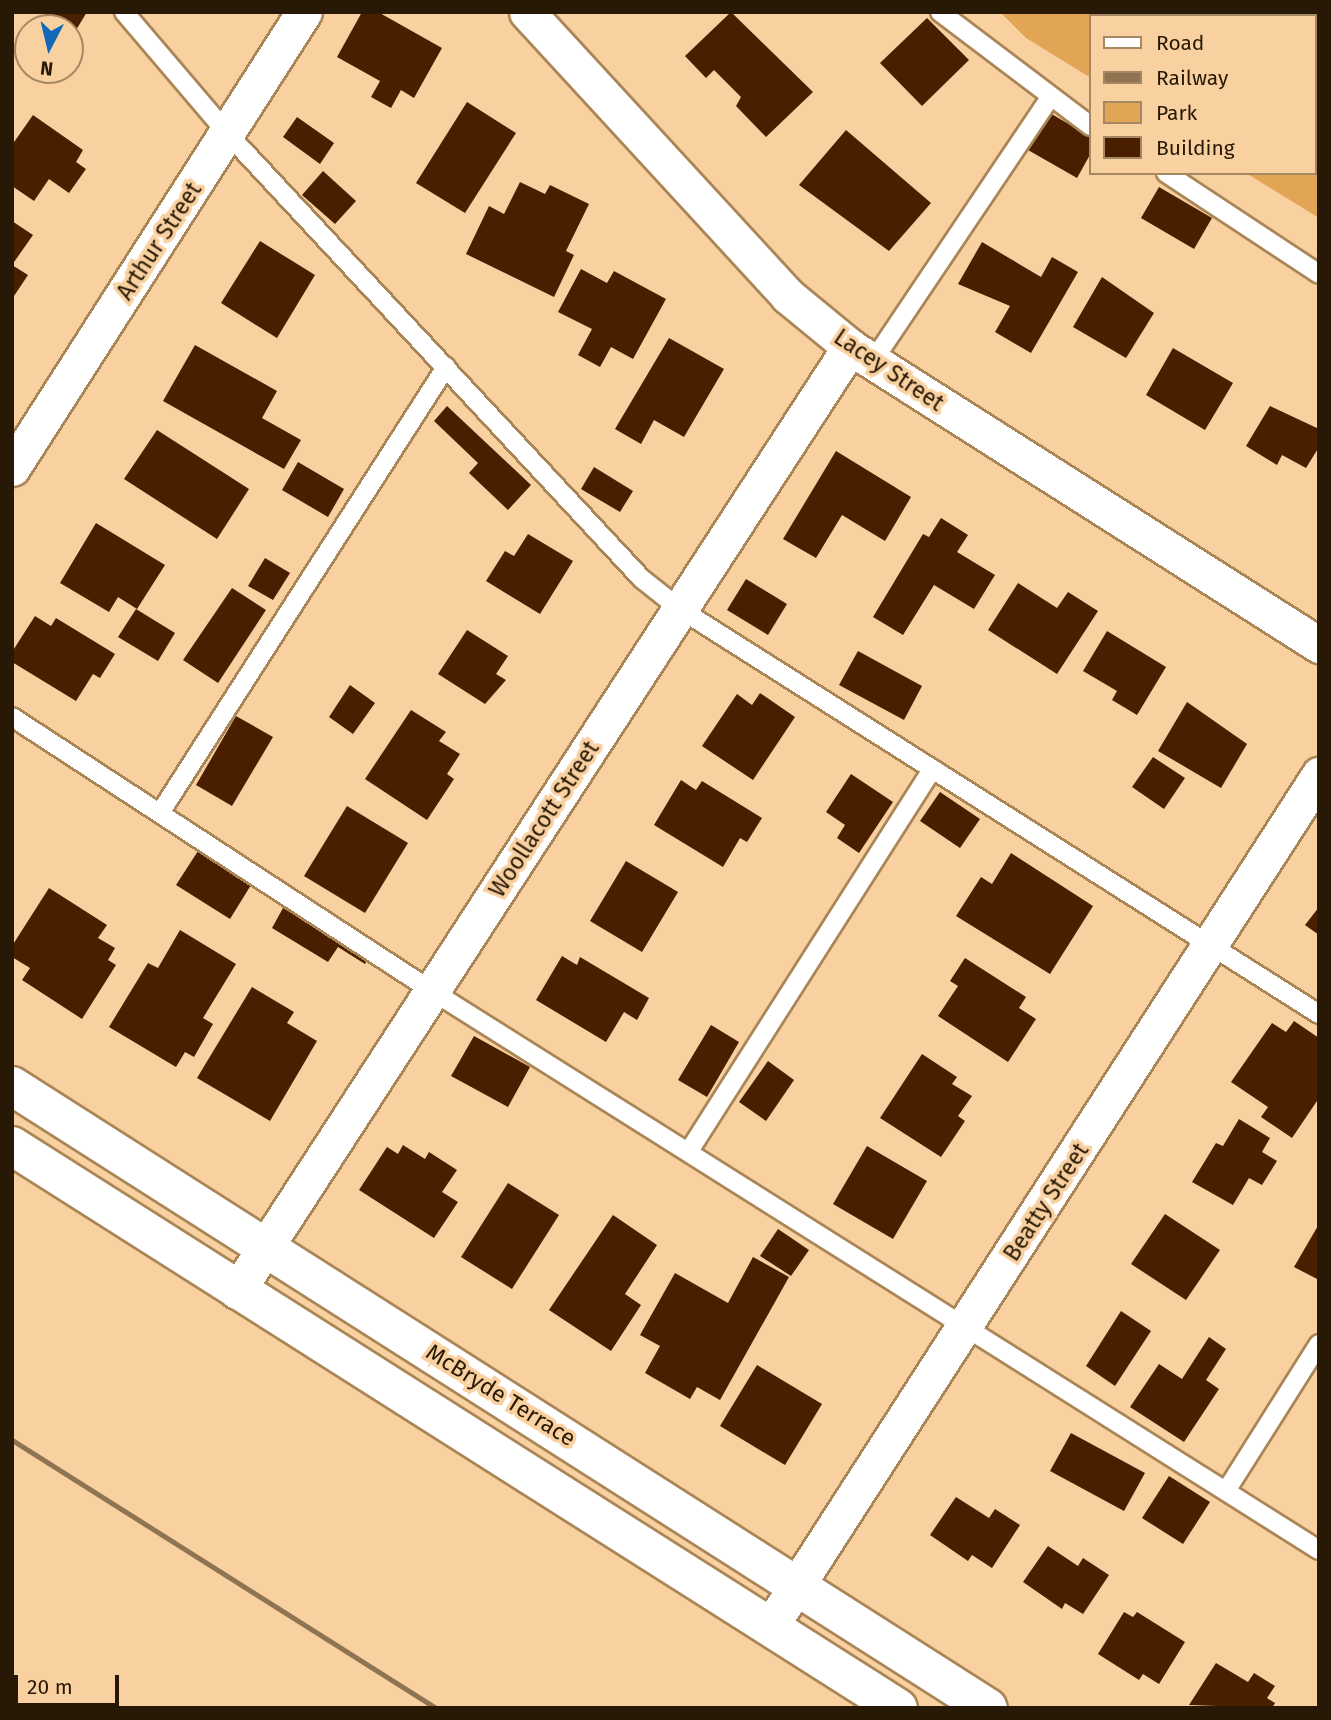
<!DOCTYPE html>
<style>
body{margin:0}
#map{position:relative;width:1331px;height:1720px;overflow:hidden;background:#f9d0a0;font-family:"Fira Sans",sans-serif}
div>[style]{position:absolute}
.green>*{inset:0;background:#e1a555}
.building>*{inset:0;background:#4a1f00}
.roads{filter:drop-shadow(2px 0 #aa8556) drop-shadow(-2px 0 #aa8556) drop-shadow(0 2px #aa8556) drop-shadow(0 -2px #aa8556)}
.service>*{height:18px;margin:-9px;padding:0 9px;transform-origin:9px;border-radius:9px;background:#fff}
.minor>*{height:35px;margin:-17.5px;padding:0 17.5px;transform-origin:17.5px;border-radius:17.5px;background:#fff}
.secondary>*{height:38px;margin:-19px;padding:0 19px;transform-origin:19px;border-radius:19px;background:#fff}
.rail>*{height:5px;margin:-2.5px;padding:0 2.5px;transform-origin:2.5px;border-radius:2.5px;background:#8f7452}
span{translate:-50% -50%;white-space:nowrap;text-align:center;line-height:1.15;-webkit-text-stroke:7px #f9d0a0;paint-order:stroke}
.street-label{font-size:23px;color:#271905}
.frame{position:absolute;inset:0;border:14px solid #271905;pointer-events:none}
.legend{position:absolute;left:1089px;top:14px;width:228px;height:161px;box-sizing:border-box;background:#f9d0a0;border:2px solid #a58762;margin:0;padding:9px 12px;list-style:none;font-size:21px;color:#271905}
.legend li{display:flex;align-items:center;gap:14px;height:35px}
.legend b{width:35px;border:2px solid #a58762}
.north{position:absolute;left:14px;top:14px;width:70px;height:70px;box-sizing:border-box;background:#f9d0a0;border:2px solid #a58762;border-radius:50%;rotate:187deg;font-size:19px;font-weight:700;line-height:28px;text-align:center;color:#271905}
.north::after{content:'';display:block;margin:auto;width:24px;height:32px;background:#1269b6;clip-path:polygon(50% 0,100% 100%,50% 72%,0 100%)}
.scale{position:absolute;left:14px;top:1675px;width:105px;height:32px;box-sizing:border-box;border:4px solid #271905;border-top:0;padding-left:9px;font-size:21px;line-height:24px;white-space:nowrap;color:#271905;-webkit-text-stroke:5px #f9d0a0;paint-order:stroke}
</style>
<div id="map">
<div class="green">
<div style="clip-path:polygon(1000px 12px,1319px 12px,1319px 218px,1246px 173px,1315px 173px,1315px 16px,1091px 16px,1091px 78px,1026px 38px)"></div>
</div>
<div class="building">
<div style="clip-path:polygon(47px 12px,87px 12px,70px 40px,70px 28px,37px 28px)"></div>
<div style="clip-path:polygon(362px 12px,378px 12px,442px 48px,414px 98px,401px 90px,391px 108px,371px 97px,380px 81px,337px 57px)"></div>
<div style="clip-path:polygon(731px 12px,813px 92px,766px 137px,736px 106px,741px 97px,714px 70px,706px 78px,685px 56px)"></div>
<div style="clip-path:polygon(927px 18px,969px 60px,922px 106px,880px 63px)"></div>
<div style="clip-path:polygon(467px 102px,516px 133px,465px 213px,416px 183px)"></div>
<div style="clip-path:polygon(1043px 109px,1091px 137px,1091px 153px,1077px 178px,1021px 146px)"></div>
<div style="clip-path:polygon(33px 115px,83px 150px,76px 162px,86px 169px,69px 193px,49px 179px,34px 201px,12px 186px,12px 145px)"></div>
<div style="clip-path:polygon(297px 117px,334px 143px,320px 164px,283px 137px)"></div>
<div style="clip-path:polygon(846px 130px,931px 203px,889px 251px,799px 185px)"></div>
<div style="clip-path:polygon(323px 171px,356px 201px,335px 224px,302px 195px)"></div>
<div style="clip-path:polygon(520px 182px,545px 194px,550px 185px,589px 204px,566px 251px,574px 255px,554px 297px,466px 254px,489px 206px,504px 214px)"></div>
<div style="clip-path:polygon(1159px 187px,1212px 218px,1194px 249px,1141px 218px)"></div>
<div style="clip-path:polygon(12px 221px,33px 235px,12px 265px,28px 275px,12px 299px)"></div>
<div style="clip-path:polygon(260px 241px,315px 275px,277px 338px,221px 303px)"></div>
<div style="clip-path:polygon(982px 242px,1041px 277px,1052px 257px,1078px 272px,1031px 353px,995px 332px,1010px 306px,958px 284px)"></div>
<div style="clip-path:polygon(581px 269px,607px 283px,614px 271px,666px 299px,633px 359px,611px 347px,600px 367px,578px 355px,592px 329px,558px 312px)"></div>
<div style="clip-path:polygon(1102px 277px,1154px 313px,1126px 358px,1073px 327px)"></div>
<div style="clip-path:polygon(669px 338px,724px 369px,684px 437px,654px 420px,641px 444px,615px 429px)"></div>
<div style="clip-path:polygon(195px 345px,277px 391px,262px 418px,301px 440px,284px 469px,163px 401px)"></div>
<div style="clip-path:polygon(1173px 348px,1233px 383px,1205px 430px,1146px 395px)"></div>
<div style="clip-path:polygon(447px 406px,531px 485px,508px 510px,469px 473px,478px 463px,434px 421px)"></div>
<div style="clip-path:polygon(1270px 406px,1319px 429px,1319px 447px,1306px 468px,1282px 455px,1277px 465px,1246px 446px)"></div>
<div style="clip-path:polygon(157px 430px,249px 489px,217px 539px,124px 479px)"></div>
<div style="clip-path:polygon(836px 451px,911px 497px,885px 541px,842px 515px,816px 558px,783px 539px)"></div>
<div style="clip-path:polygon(298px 462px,344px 489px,328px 517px,282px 490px)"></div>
<div style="clip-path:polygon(594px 467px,633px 491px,620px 512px,581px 489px)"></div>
<div style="clip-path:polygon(941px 518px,968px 535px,957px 552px,995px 575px,974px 609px,934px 585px,903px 635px,873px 617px,923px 534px,929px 537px)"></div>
<div style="clip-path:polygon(96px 523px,165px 565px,137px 609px,118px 597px,109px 612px,60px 583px)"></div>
<div style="clip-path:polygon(528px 534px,573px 561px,540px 614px,486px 581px,505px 551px,514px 556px)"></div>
<div style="clip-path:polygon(265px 558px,290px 573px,273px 600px,248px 586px)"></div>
<div style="clip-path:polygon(746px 579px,787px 604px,768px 635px,727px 610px)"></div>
<div style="clip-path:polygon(1018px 583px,1057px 608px,1068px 592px,1098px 611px,1057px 674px,988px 630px)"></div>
<div style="clip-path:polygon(232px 588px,266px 610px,218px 683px,183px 660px)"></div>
<div style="clip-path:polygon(136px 609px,175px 633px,158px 661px,118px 637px)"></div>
<div style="clip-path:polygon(35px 616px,51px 626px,56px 618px,115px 654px,100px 678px,93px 674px,76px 701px,12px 662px,12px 652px)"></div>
<div style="clip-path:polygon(467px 630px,508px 656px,496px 674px,506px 680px,485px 704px,438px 674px)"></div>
<div style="clip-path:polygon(1107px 631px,1166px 667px,1137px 715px,1112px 700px,1117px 691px,1083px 671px)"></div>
<div style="clip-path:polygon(858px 651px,922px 686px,904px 720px,839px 685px)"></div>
<div style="clip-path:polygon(350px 685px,375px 703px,353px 734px,329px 717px)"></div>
<div style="clip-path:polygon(760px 693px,795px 717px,753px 780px,702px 746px,737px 694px,752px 705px)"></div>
<div style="clip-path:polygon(1187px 702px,1247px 744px,1221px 788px,1158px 751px)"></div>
<div style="clip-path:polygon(411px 710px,446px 732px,439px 741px,460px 754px,447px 774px,454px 779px,427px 820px,365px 779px)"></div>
<div style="clip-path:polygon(236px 716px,273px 737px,232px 806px,196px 785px)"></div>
<div style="clip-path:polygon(1153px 757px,1185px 778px,1164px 809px,1132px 787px)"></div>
<div style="clip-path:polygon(851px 774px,893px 802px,859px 853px,837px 838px,845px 825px,826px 812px)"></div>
<div style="clip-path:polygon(681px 780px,696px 790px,702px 781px,762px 818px,747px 842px,740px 838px,723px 867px,654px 825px)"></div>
<div style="clip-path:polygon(940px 792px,980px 819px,960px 848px,920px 821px)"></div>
<div style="clip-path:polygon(347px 806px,408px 843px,365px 913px,304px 876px)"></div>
<div style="clip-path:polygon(198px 851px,251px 885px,230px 919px,176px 885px)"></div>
<div style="clip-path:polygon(1011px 853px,1093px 906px,1050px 974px,956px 916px,981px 877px,992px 884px)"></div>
<div style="clip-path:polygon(626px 861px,678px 892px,642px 952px,590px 921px)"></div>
<div style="clip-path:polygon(49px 888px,107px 925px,98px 938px,115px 948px,108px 960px,116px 965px,82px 1019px,22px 980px,30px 968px,12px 957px,12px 946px)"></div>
<div style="clip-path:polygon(1319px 907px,1319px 935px,1305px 925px)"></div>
<div style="clip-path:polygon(283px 908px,368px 959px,365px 964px,338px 947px,328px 962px,272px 928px)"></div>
<div style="clip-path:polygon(180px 930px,236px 964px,203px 1018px,213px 1024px,194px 1057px,185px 1052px,176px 1067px,109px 1027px,148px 963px,158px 968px)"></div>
<div style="clip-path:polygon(562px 956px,577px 965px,580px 957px,649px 998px,637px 1020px,624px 1012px,606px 1042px,536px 1000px)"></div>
<div style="clip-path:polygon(965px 958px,1026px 997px,1019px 1008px,1036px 1019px,1008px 1062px,938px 1016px,958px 986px,950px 981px)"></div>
<div style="clip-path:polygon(252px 987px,294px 1012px,287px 1023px,317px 1041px,270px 1121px,197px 1078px)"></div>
<div style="clip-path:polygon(1294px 1021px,1319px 1038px,1319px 1098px,1292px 1138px,1261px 1117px,1268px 1107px,1231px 1082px,1272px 1023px,1286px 1032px)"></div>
<div style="clip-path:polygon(711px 1025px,739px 1042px,707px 1097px,678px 1080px)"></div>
<div style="clip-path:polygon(474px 1036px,530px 1067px,508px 1107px,451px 1076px)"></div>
<div style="clip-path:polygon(922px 1054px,957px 1077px,952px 1084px,972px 1096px,958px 1116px,965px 1121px,941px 1157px,880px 1118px)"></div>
<div style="clip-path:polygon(768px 1061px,794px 1080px,766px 1121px,739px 1102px)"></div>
<div style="clip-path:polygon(1239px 1119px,1270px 1138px,1262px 1152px,1277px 1161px,1262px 1185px,1249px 1178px,1233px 1205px,1192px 1182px,1216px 1143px,1223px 1146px)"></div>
<div style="clip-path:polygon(403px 1145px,425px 1159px,429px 1152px,457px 1170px,442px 1192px,458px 1202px,434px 1238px,359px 1190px,387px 1147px,398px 1154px)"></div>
<div style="clip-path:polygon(867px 1146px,927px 1181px,893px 1239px,833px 1204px)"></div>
<div style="clip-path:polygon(508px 1183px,559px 1215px,512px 1289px,461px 1257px)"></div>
<div style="clip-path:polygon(1165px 1214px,1220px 1250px,1186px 1300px,1131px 1264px)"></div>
<div style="clip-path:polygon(613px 1215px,657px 1245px,625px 1294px,641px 1305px,611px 1351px,549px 1310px)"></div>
<div style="clip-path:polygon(1319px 1224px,1319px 1280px,1294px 1267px)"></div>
<div style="clip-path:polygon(778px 1229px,809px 1250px,791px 1276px,760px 1256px)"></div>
<div style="clip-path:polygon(753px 1257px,789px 1277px,720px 1400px,697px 1387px,690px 1399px,645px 1373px,660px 1346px,640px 1335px,675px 1273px,728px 1303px)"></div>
<div style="clip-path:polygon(1121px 1311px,1151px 1331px,1115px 1386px,1086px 1366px)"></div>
<div style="clip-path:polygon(1209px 1337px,1226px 1349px,1206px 1380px,1219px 1389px,1184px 1442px,1130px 1407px,1159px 1364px,1182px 1379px)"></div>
<div style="clip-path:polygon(757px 1365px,822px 1404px,785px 1465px,720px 1426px)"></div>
<div style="clip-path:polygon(1071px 1433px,1145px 1473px,1124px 1511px,1050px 1471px)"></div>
<div style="clip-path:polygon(1169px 1476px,1210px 1502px,1183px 1544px,1142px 1518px)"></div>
<div style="clip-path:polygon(956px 1497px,989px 1518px,995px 1509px,1020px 1525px,992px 1568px,972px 1555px,968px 1561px,930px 1535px)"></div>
<div style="clip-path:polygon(1048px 1546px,1078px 1566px,1083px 1558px,1109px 1575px,1083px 1614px,1065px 1603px,1062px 1609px,1023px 1582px)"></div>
<div style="clip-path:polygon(1124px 1612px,1133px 1617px,1137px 1612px,1185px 1642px,1159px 1684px,1143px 1674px,1139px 1680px,1098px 1654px)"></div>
<div style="clip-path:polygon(1216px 1663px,1248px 1682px,1254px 1673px,1275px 1686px,1267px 1698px,1275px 1703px,1272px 1708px,1189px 1705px)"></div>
</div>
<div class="roads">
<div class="service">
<div style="left:124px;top:12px;width:160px;rotate:49.6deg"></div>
<div style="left:228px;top:134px;width:608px;rotate:47.07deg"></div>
<div style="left:642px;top:579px;width:48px;rotate:38.3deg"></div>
<div style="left:680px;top:609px;width:757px;rotate:32.37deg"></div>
<div style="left:940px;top:12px;width:189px;rotate:37.1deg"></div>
<div style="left:1166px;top:173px;width:183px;rotate:33.4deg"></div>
<div style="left:873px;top:361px;width:316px;rotate:-56.1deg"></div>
<div style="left:12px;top:717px;width:501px;rotate:33.12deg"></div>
<div style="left:432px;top:991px;width:1048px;rotate:32.22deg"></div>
<div style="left:160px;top:813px;width:530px;rotate:-57.33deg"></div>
<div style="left:689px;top:1151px;width:453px;rotate:-57.5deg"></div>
<div style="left:1226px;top:1491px;width:174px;rotate:-57.7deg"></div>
</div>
<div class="minor">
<div style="left:527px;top:12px;width:386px;rotate:47.4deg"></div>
<div style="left:788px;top:296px;width:80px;rotate:39.4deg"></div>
<div style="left:850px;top:347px;width:556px;rotate:32.43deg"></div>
<div style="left:12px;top:468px;width:541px;rotate:-57.37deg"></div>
<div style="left:237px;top:1291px;width:1126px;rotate:-57deg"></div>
<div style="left:770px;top:1627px;width:1014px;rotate:-57.2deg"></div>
</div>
<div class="secondary">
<div style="left:12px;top:1086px;width:1157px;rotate:32.51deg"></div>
<div style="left:12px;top:1146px;width:1049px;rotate:32.39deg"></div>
</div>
</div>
<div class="rail">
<div style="left:12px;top:1440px;width:502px;rotate:32.3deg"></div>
</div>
<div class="street-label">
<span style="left:159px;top:241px;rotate:-57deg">Arthur Street</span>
<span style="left:889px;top:370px;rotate:34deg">Lacey Street</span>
<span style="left:544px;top:819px;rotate:-57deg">Woollacott Street</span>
<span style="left:1046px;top:1202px;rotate:-57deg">Beatty Street</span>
<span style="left:501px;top:1395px;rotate:32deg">McBryde Terrace</span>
</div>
<div class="frame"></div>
<ul class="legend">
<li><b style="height:9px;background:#fff"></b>Road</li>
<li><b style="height:9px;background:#8f7452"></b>Railway</li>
<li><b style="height:19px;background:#e1a555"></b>Park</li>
<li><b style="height:19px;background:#4a1f00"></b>Building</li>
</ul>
<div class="north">N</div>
<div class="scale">20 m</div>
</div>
